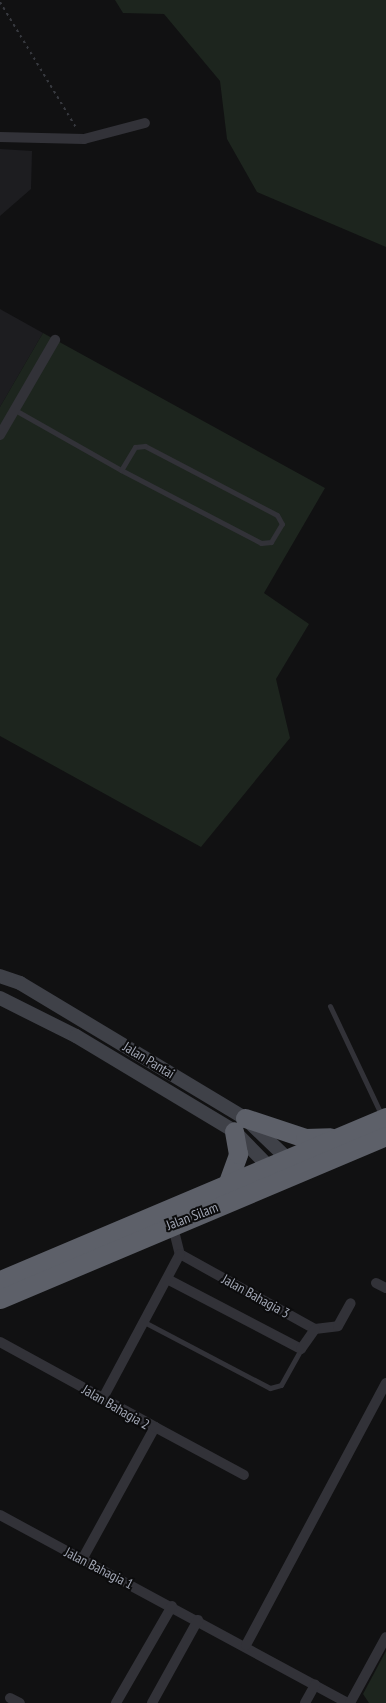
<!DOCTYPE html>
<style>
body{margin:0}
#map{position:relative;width:386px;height:1703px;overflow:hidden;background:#111112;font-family:"PT Sans Narrow",sans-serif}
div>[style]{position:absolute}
.built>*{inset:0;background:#1d1d20}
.green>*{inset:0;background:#1d251e}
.path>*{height:2px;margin-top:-1px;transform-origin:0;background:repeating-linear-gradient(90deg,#37393f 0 2.5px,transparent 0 6.5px)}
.lane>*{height:5px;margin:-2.5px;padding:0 2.5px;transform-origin:2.5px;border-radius:2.5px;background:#323238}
.street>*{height:10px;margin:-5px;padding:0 5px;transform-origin:5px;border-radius:5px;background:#323238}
.secondary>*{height:14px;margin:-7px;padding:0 7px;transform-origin:7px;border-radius:7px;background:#3f4148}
.highway>*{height:19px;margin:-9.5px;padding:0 9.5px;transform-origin:9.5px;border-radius:9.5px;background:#5d6069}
span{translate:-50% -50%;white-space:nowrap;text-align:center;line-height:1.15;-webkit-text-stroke:4px #0c0c0d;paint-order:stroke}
.street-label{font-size:14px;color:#a1a6b4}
</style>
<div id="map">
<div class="built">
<div style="clip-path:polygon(0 149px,32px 151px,31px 189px,0 216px)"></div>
<div style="clip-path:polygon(0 309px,43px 333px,0 407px)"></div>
</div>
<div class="green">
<div style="clip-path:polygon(115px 0,386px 0,386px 247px,257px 192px,227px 139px,220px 81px,164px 14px,123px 13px)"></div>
<div style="clip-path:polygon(43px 333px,325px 488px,264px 593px,309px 624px,276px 679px,290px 738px,201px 847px,0 736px,0 407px)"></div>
<div style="clip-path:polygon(386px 1651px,386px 1703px,369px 1703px,363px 1694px)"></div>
</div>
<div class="path">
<div style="left:0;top:2px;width:149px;rotate:58.8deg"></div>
</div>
<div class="lane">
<div style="left:15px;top:410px;width:122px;rotate:29.5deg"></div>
<div style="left:121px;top:470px;width:158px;rotate:27.5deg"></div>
<div style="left:261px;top:543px;width:10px;rotate:-6deg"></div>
<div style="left:271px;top:542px;width:21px;rotate:-59deg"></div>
<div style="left:282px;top:524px;width:10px;rotate:-119deg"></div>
<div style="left:277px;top:515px;width:149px;rotate:-152.4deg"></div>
<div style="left:145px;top:446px;width:10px;rotate:174deg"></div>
<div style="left:135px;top:447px;width:27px;rotate:121deg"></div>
<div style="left:330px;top:1006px;width:119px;rotate:64.7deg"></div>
<div style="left:146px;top:1323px;width:140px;rotate:27.7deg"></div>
<div style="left:270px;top:1388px;width:11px;rotate:-15deg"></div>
<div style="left:281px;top:1385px;width:41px;rotate:-60.9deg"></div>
</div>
<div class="street">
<div style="left:0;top:137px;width:84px;rotate:1.4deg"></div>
<div style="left:84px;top:139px;width:63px;rotate:-14.7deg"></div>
<div style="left:0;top:435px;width:110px;rotate:-59.9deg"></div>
<div style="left:172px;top:1223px;width:32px;rotate:76deg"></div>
<div style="left:180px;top:1254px;width:154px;rotate:29.1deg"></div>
<div style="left:315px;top:1329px;width:23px;rotate:-7deg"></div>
<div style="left:338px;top:1326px;width:26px;rotate:-61deg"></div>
<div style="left:169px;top:1280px;width:149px;rotate:27.6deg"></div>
<div style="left:301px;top:1349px;width:24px;rotate:-55deg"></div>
<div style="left:376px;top:1283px;width:11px;rotate:27deg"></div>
<div style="left:0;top:1342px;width:177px;rotate:28.7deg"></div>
<div style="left:155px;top:1427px;width:152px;rotate:118.8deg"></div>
<div style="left:103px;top:1398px;width:163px;rotate:-61.9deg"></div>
<div style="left:155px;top:1427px;width:101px;rotate:28.3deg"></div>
<div style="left:0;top:1515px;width:395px;rotate:28.4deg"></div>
<div style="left:246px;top:1645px;width:297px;rotate:-61.9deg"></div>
<div style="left:10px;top:1698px;width:11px;rotate:27deg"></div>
<div style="left:116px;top:1703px;width:112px;rotate:-60deg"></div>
<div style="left:152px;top:1703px;width:95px;rotate:-61deg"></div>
<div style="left:305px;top:1703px;width:21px;rotate:-61deg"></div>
<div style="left:350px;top:1703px;width:75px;rotate:-61.4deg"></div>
</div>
<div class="secondary">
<div style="left:0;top:976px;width:21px;rotate:19deg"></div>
<div style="left:20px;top:983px;width:262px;rotate:31deg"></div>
<div style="left:245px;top:1118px;width:66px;rotate:43.8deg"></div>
<div style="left:0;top:998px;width:85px;rotate:26.6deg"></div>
<div style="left:76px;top:1036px;width:184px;rotate:31deg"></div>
<div style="left:234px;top:1131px;width:57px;rotate:45.7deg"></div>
</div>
<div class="highway">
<div style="left:245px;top:1118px;width:63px;rotate:18.4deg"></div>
<div style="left:305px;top:1138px;width:25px;rotate:-2deg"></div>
<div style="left:228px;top:1182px;width:30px;rotate:-70deg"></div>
<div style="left:238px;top:1154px;width:23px;rotate:-100deg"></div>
<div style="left:0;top:1280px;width:419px;rotate:-22.9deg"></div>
<div style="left:0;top:1299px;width:419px;rotate:-22.9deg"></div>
</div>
<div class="street-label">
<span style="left:149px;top:1060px;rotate:31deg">Jalan Pantai</span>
<span style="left:192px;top:1216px;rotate:-21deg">Jalan Silam</span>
<span style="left:256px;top:1296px;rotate:29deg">Jalan Bahagia 3</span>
<span style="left:116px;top:1407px;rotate:30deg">Jalan Bahagia 2</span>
<span style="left:99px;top:1568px;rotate:27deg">Jalan Bahagia 1</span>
</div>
</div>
